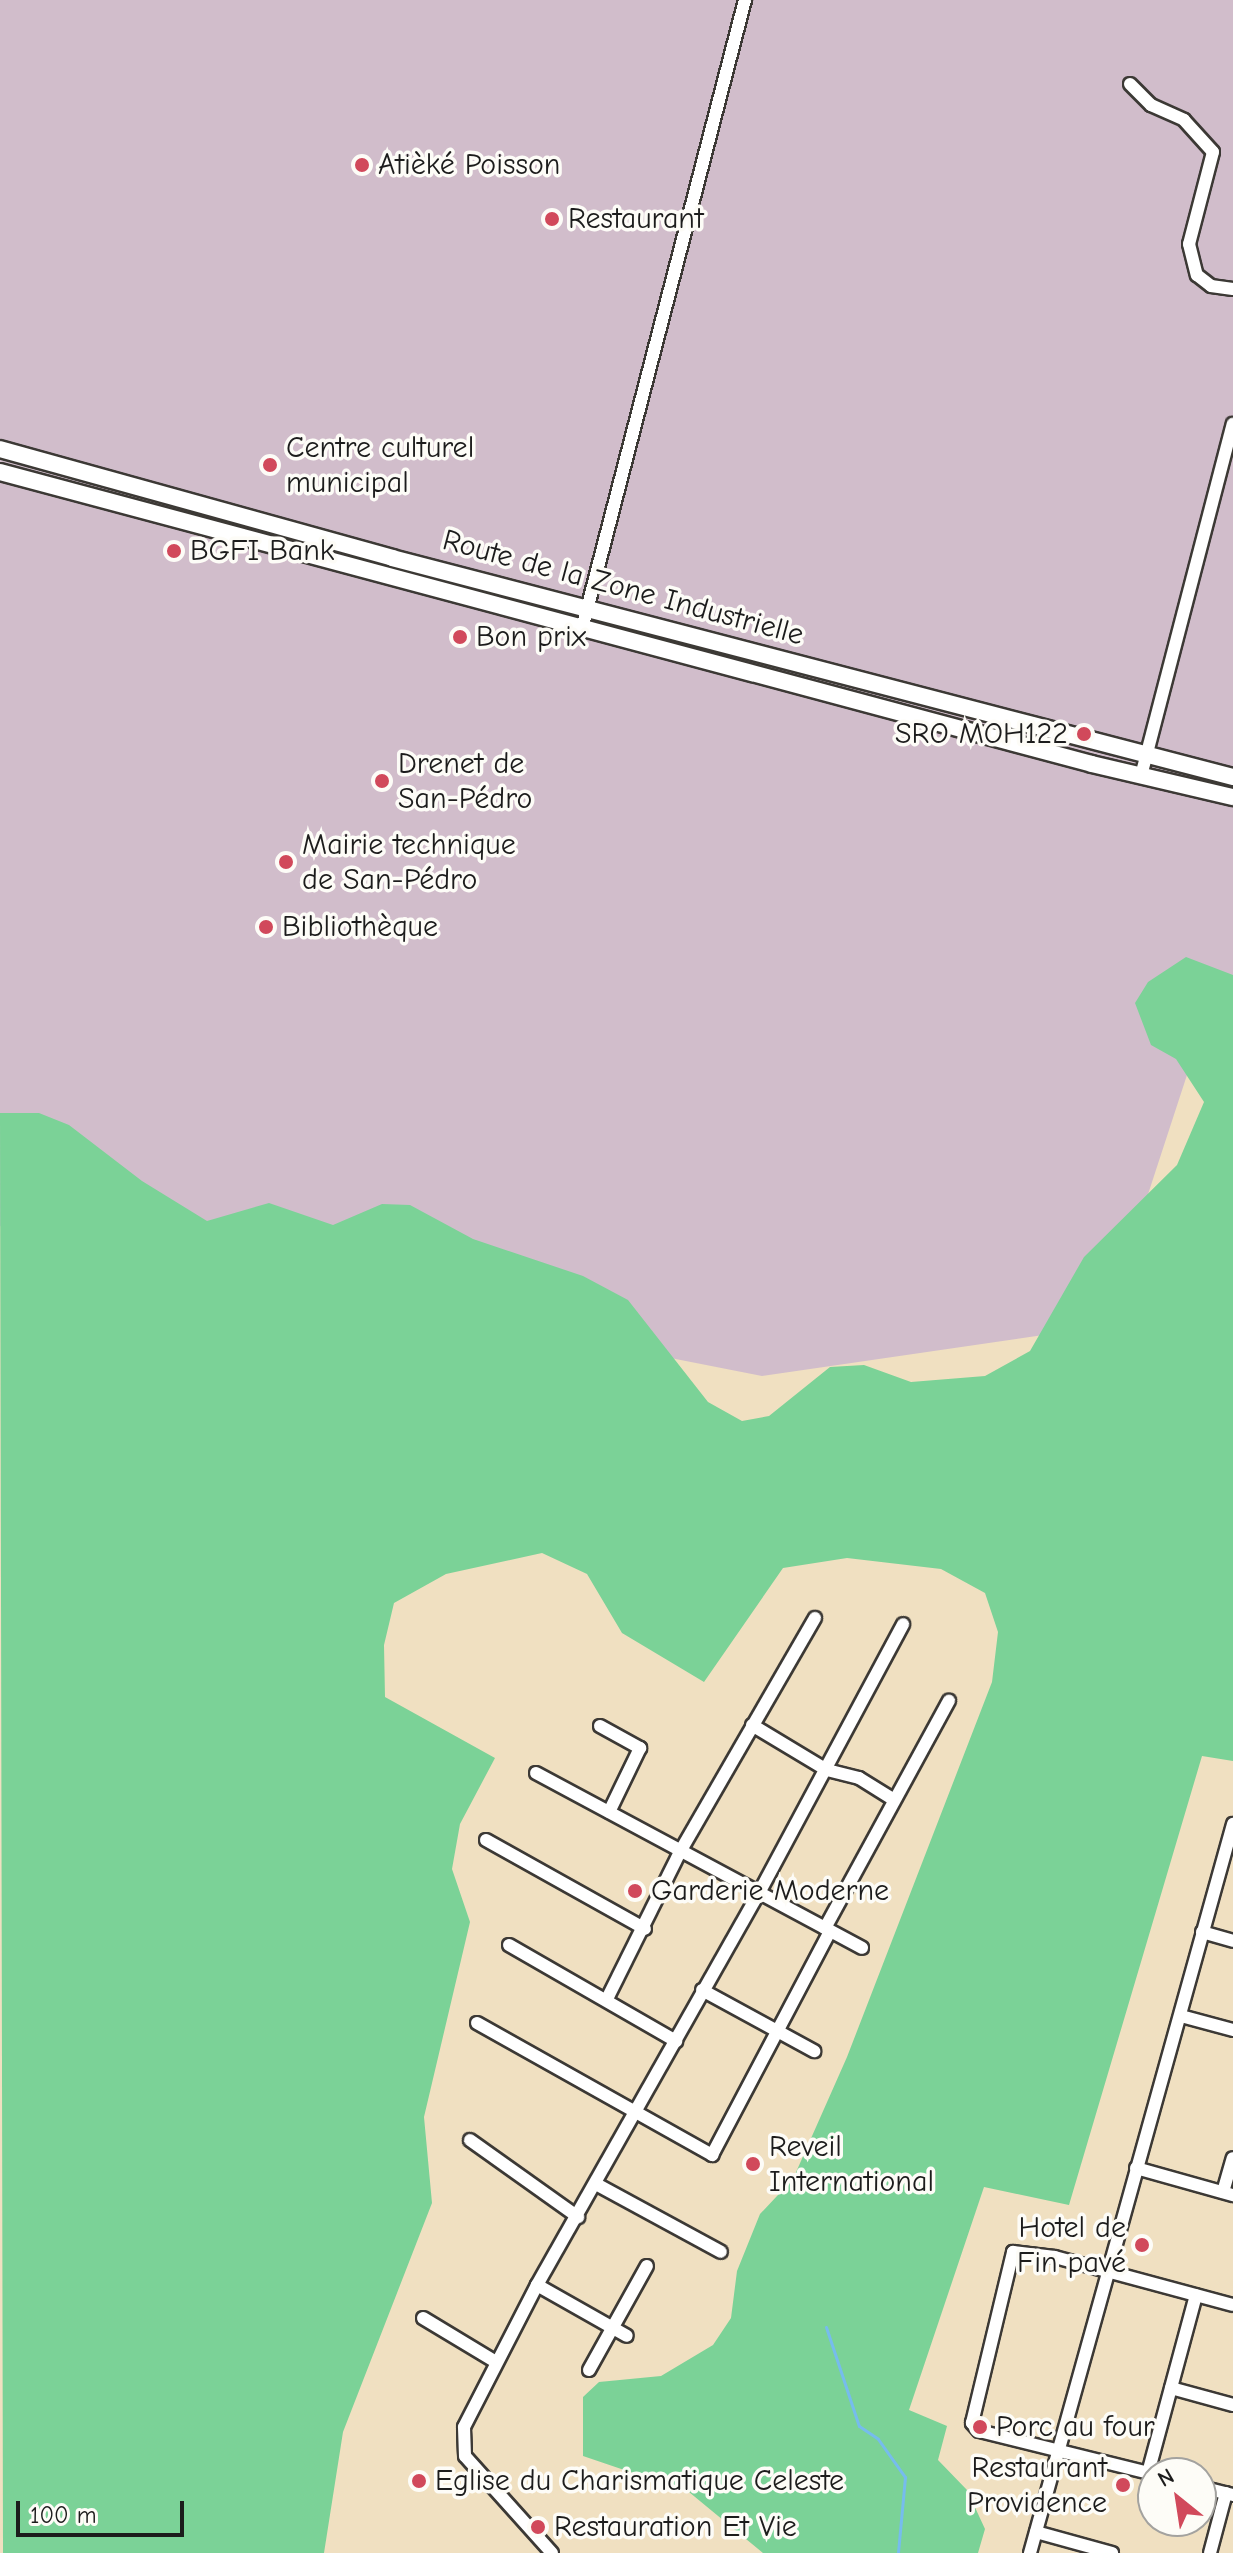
<!DOCTYPE html>
<meta charset="utf-8">
<style>
body{margin:0}
#map{position:relative;width:1233px;height:2553px;overflow:hidden;background:#f0e0c1;font-family:"Comic Neue",sans-serif}
div>[style]{position:absolute}
.industrial>*{inset:0;background:#d1bdcb}
.green>*{inset:0;background:#7bd297}
.stream>*{height:3px;margin:-1.5px;padding:0 1.5px;transform-origin:1.5px;border-radius:1.5px;background:#76bced}
.roads{filter:drop-shadow(2px 0 #3c3935) drop-shadow(-2px 0 #3c3935) drop-shadow(0 2px #3c3935) drop-shadow(0 -2px #3c3935)}
.street>*{height:12px;margin:-6px;padding:0 6px;transform-origin:6px;border-radius:6px;background:#fff}
.secondary>*{height:16px;margin:-8px;padding:0 8px;transform-origin:8px;border-radius:8px;background:#fff}
.dots>*{width:22px;height:22px;translate:-50% -50%;box-sizing:border-box;border:4px solid #fdfcf7;border-radius:50%}
span{translate:-50% -50%;white-space:nowrap;text-align:center;line-height:1.15;-webkit-text-stroke:7px #fdfcf7;paint-order:stroke}
.poi-label{font-size:30px;color:#1c1c1c}
.left{translate:0 -50%;text-align:left}
.right{translate:-100% -50%;text-align:right}
.street-label{font-size:30px;color:#1c1c1c}
.north{position:absolute;left:1137px;top:2457px;width:80px;height:80px;box-sizing:border-box;background:#fdfcf7;border:2px solid #a3a29f;border-radius:50%;rotate:330deg;font-size:22px;font-weight:700;line-height:32px;text-align:center;color:#1c1c1c}
.north::after{content:'';display:block;margin:auto;width:28px;height:36px;background:#d1495b;clip-path:polygon(50% 0,100% 100%,50% 72%,0 100%)}
.scale{position:absolute;left:16px;top:2501px;width:168px;height:36px;box-sizing:border-box;border:4px solid #1c1c1c;border-top:0;padding-left:10px;font-size:24px;line-height:28px;white-space:nowrap;color:#1c1c1c;-webkit-text-stroke:6px #fdfcf7;paint-order:stroke}
</style>
<div id="map">
<div class="industrial">
<div style="clip-path:polygon(0 0,1233px 0,1233px 1031px,1203px 1026px,1105px 1326px,762px 1376px,0 1226px)"></div>
</div>
<div class="green">
<div style="clip-path:polygon(1186px 957px,1233px 975px,1233px 1761px,1202px 1756px,1069px 2205px,984px 2187px,909px 2410px,947px 2426px,938px 2460px,967px 2490px,985px 2529px,978px 2553px,763px 2553px,689px 2492px,583px 2456px,583px 2397px,599px 2382px,661px 2376px,713px 2345px,731px 2318px,737px 2271px,760px 2214px,793px 2179px,847px 2057px,992px 1682px,998px 1632px,985px 1593px,941px 1569px,847px 1558px,783px 1568px,704px 1682px,622px 1633px,587px 1574px,542px 1553px,446px 1574px,394px 1603px,384px 1645px,385px 1697px,495px 1758px,460px 1824px,452px 1869px,470px 1922px,424px 2117px,432px 2203px,343px 2432px,324px 2553px,3px 2553px,0 1113px,39px 1113px,69px 1125px,142px 1181px,207px 1221px,269px 1203px,333px 1225px,382px 1204px,410px 1205px,473px 1239px,583px 1276px,628px 1300px,708px 1402px,742px 1421px,769px 1416px,830px 1367px,864px 1365px,911px 1382px,985px 1376px,1030px 1351px,1084px 1257px,1177px 1165px,1204px 1102px,1176px 1059px,1151px 1045px,1135px 1003px,1148px 982px)"></div>
</div>
<div class="stream">
<div style="left:826px;top:2327px;width:104px;rotate:71.6deg"></div>
<div style="left:859px;top:2426px;width:23px;rotate:34deg"></div>
<div style="left:878px;top:2439px;width:47px;rotate:54.6deg"></div>
<div style="left:905px;top:2477px;width:76px;rotate:95.3deg"></div>
</div>
<div class="roads">
<div class="street">
<div style="left:1130px;top:84px;width:30px;rotate:45deg"></div>
<div style="left:1151px;top:105px;width:36px;rotate:24deg"></div>
<div style="left:1184px;top:120px;width:43px;rotate:47.8deg"></div>
<div style="left:1213px;top:152px;width:95px;rotate:104.6deg"></div>
<div style="left:1189px;top:244px;width:32px;rotate:76deg"></div>
<div style="left:1197px;top:275px;width:18px;rotate:38deg"></div>
<div style="left:1211px;top:286px;width:22px;rotate:8deg"></div>
<div style="left:583px;top:625px;width:646px;rotate:-75.47deg"></div>
<div style="left:1141px;top:776px;width:364px;rotate:-75.4deg"></div>
<div style="left:752px;top:1725px;width:87px;rotate:31deg"></div>
<div style="left:827px;top:1770px;width:33px;rotate:14deg"></div>
<div style="left:859px;top:1778px;width:40px;rotate:32deg"></div>
<div style="left:600px;top:1726px;width:46px;rotate:28.8deg"></div>
<div style="left:640px;top:1748px;width:71px;rotate:115.8deg"></div>
<div style="left:536px;top:1773px;width:370px;rotate:28.2deg"></div>
<div style="left:486px;top:1840px;width:182px;rotate:29.2deg"></div>
<div style="left:825px;top:1928px;width:259px;rotate:-61.4deg"></div>
<div style="left:1202px;top:1932px;width:32px;rotate:16deg"></div>
<div style="left:509px;top:1945px;width:193px;rotate:29.9deg"></div>
<div style="left:702px;top:1990px;width:128px;rotate:28.6deg"></div>
<div style="left:607px;top:1999px;width:166px;rotate:-63.6deg"></div>
<div style="left:681px;top:1850px;width:268px;rotate:-60deg"></div>
<div style="left:1181px;top:2016px;width:54px;rotate:15.1deg"></div>
<div style="left:477px;top:2023px;width:270px;rotate:29.3deg"></div>
<div style="left:712px;top:2155px;width:253px;rotate:-62.2deg"></div>
<div style="left:470px;top:2140px;width:133px;rotate:35.5deg"></div>
<div style="left:1136px;top:2168px;width:101px;rotate:15.6deg"></div>
<div style="left:596px;top:2184px;width:142px;rotate:28.5deg"></div>
<div style="left:1223px;top:2192px;width:35px;rotate:-74deg"></div>
<div style="left:537px;top:2285px;width:103px;rotate:29.5deg"></div>
<div style="left:423px;top:2318px;width:85px;rotate:31.1deg"></div>
<div style="left:589px;top:2370px;width:119px;rotate:-60.9deg"></div>
<div style="left:1171px;top:2388px;width:64px;rotate:15.3deg"></div>
<div style="left:1148px;top:2473px;width:184px;rotate:-74.9deg"></div>
<div style="left:1153px;top:2474px;width:179px;rotate:-166.1deg"></div>
<div style="left:979px;top:2431px;width:11px;rotate:-131deg"></div>
<div style="left:972px;top:2423px;width:176px;rotate:-76.5deg"></div>
<div style="left:1013px;top:2252px;width:42px;rotate:6.8deg"></div>
<div style="left:1055px;top:2257px;width:184px;rotate:15.1deg"></div>
<div style="left:1201px;top:2487px;width:33px;rotate:14deg"></div>
<div style="left:1036px;top:2532px;width:79px;rotate:15.4deg"></div>
<div style="left:552px;top:2553px;width:130px;rotate:-131.9deg"></div>
<div style="left:465px;top:2456px;width:29px;rotate:-92deg"></div>
<div style="left:464px;top:2427px;width:160px;rotate:-62.8deg"></div>
<div style="left:537px;top:2285px;width:450px;rotate:-60.5deg"></div>
<div style="left:759px;top:1893px;width:305px;rotate:-61.8deg"></div>
<div style="left:1030px;top:2553px;width:757px;rotate:-74.44deg"></div>
<div style="left:1210px;top:2553px;width:62px;rotate:-75.1deg"></div>
</div>
<div class="secondary">
<div style="left:0;top:449px;width:407px;rotate:15.5deg"></div>
<div style="left:392px;top:558px;width:869px;rotate:14.6deg"></div>
<div style="left:0;top:472px;width:1130px;rotate:14.97deg"></div>
<div style="left:1092px;top:764px;width:145px;rotate:13.2deg"></div>
</div>
</div>
<div class="dots">
<div style="left:362px;top:165px;background:#d1495b"></div>
<div style="left:552px;top:219px;background:#d1495b"></div>
<div style="left:270px;top:465px;background:#d1495b"></div>
<div style="left:174px;top:551px;background:#d1495b"></div>
<div style="left:460px;top:637px;background:#d1495b"></div>
<div style="left:1084px;top:734px;background:#d1495b"></div>
<div style="left:382px;top:781px;background:#d1495b"></div>
<div style="left:286px;top:862px;background:#d1495b"></div>
<div style="left:266px;top:927px;background:#d1495b"></div>
<div style="left:635px;top:1891px;background:#d1495b"></div>
<div style="left:753px;top:2164px;background:#d1495b"></div>
<div style="left:1142px;top:2245px;background:#d1495b"></div>
<div style="left:980px;top:2427px;background:#d1495b"></div>
<div style="left:419px;top:2481px;background:#d1495b"></div>
<div style="left:1123px;top:2485px;background:#d1495b"></div>
<div style="left:538px;top:2527px;background:#d1495b"></div>
</div>
<div class="poi-label">
<span class="left" style="left:378px;top:165px">Atièké Poisson</span>
<span class="left" style="left:568px;top:219px">Restaurant</span>
<span class="left" style="left:286px;top:465px">Centre culturel<br>municipal</span>
<span class="left" style="left:190px;top:551px">BGFI Bank</span>
<span class="left" style="left:476px;top:637px">Bon prix</span>
<span class="right" style="left:1068px;top:734px">SRO MOH122</span>
<span class="left" style="left:398px;top:781px">Drenet de<br>San-Pédro</span>
<span class="left" style="left:302px;top:862px">Mairie technique<br>de San-Pédro</span>
<span class="left" style="left:282px;top:927px">Bibliothèque</span>
<span class="left" style="left:651px;top:1891px">Garderie Moderne</span>
<span class="left" style="left:769px;top:2164px">Reveil<br>International</span>
<span class="right" style="left:1126px;top:2245px">Hotel de<br>Fin pavé</span>
<span class="left" style="left:996px;top:2427px">Porc au four</span>
<span class="right" style="left:1107px;top:2485px">Restaurant<br>Providence</span>
<span class="left" style="left:435px;top:2481px">Eglise du Charismatique Celeste</span>
<span class="left" style="left:554px;top:2527px">Restauration Et Vie</span>
</div>
<div class="street-label">
<span style="left:623px;top:588px;rotate:15deg">Route de la Zone Industrielle</span>
</div>
<div class="north">N</div>
<div class="scale">100 m</div>
</div>
